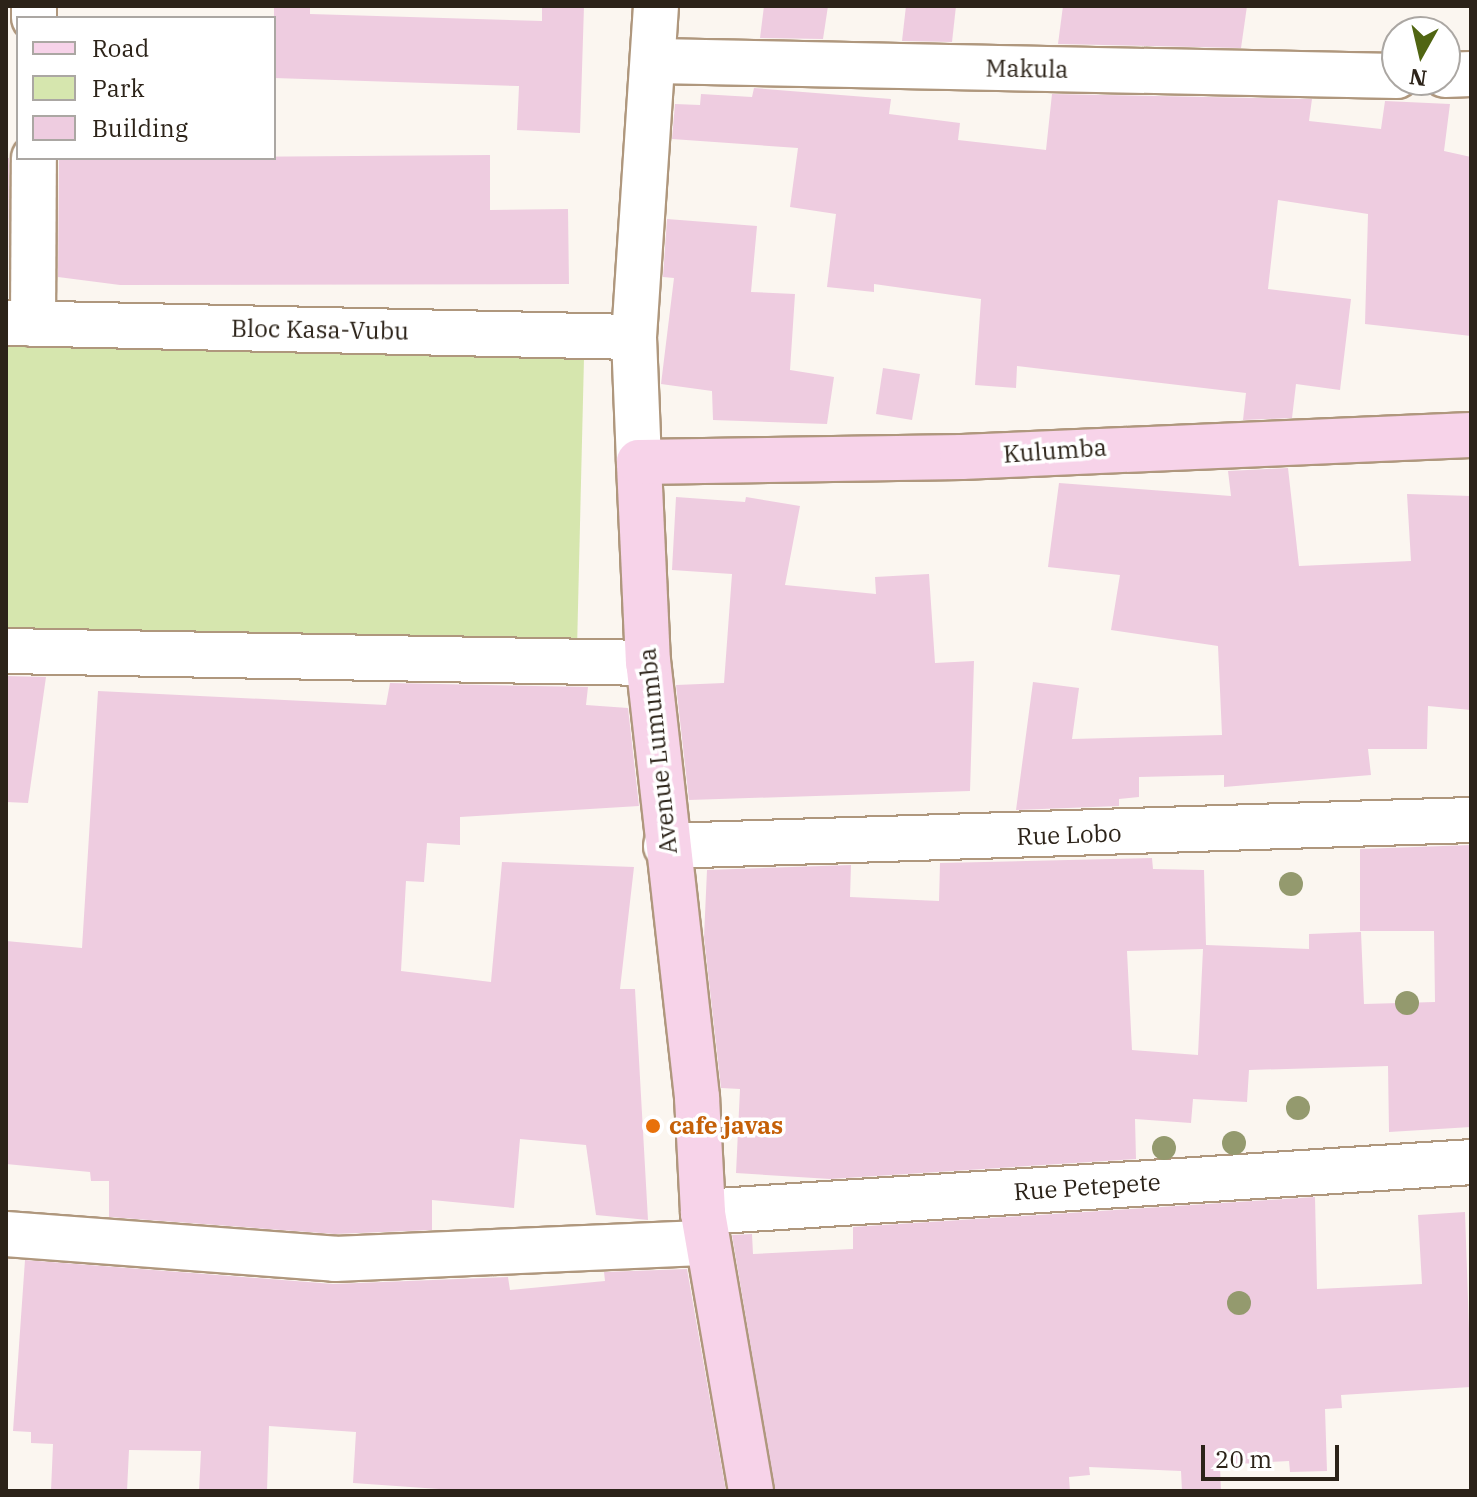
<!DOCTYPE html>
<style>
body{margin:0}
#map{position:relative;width:1477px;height:1497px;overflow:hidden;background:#fbf6f0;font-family:"IBM Plex Serif",serif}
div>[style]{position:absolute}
.green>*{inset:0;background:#d6e6ae}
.building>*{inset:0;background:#eecce0}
.roads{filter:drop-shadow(2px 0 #af977d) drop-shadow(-2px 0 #af977d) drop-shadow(0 2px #af977d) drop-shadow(0 -2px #af977d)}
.street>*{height:44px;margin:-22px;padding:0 22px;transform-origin:22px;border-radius:22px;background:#fff}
.secondary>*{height:44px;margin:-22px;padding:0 22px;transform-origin:22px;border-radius:22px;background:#f7d3e9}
.trees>*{width:24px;height:24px;margin:-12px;border-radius:50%;background:#949a6e}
.dots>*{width:22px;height:22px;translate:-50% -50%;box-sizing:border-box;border:4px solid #fff;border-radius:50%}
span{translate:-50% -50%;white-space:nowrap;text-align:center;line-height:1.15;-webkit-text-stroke:7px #fff;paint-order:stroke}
.street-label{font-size:24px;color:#2c2319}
.food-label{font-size:24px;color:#c56008;font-weight:700}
.left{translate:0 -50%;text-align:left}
.frame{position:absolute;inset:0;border:8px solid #2c2319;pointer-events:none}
.legend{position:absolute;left:16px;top:16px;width:260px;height:144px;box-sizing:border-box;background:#fff;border:2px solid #aba7a3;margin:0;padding:10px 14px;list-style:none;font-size:24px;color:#2c2319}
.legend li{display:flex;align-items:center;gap:16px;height:40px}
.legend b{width:40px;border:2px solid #aba7a3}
.north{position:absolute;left:1381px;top:16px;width:80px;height:80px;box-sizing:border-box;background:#fff;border:2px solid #aba7a3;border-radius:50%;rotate:188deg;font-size:22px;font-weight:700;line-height:32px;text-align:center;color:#2c2319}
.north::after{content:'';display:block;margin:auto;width:28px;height:36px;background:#506512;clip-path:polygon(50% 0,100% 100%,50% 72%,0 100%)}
.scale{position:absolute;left:1201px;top:1445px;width:138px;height:36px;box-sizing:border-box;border:4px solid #2c2319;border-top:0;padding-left:10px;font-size:24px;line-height:28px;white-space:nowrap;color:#2c2319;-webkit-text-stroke:6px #fff;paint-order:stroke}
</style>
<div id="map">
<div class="green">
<div style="clip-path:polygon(6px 340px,584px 358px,577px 649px,6px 632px)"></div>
</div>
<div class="building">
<div style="clip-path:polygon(274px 6px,310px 7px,310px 14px,542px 21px,542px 6px,584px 6px,580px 133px,517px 130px,519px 86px,274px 78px)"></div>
<div style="clip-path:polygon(764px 6px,828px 6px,823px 39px,760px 38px)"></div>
<div style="clip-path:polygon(906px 6px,956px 6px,952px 42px,902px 41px)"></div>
<div style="clip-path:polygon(1063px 6px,1247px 6px,1241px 48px,1058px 44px)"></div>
<div style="clip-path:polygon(754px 88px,891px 99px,889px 114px,960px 123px,958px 140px,1046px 150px,1052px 94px,1312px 99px,1309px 121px,1381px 129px,1385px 101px,1450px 104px,1444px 151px,1471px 157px,1471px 336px,1365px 324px,1368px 214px,1278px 200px,1268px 289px,1351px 299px,1340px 390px,1296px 384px,1292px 418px,1243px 420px,1246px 393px,1017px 366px,1016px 388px,975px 385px,981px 299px,874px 284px,874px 292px,827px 287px,836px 214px,790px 207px,798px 148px,672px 139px,675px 104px,700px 105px,701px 94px,752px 97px)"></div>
<div style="clip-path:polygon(490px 155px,490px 210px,568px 209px,569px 284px,120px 285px,58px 277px,59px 158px)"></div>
<div style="clip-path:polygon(6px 158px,9px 158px,8px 274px,6px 274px)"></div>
<div style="clip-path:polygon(667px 219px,757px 226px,751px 292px,795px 294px,790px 370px,834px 377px,827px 424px,713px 420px,712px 391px,661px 384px,674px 278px,663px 277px)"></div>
<div style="clip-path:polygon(883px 368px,920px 374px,912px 420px,876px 414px)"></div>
<div style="clip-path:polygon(1288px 468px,1299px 566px,1411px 561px,1407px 494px,1471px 496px,1471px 710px,1428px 706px,1427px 749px,1368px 749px,1371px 775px,1224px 787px,1224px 775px,1139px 777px,1139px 797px,1119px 799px,1119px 806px,1016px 810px,1033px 682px,1079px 688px,1072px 739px,1222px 735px,1218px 646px,1111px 630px,1120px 575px,1048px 567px,1059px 483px,1231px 496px,1228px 471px)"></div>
<div style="clip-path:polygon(676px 497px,745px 502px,746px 497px,800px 506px,785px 585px,876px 594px,875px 577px,929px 574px,935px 663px,974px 661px,970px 791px,689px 800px,676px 685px,724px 683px,732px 574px,672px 570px)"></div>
<div style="clip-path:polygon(6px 676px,46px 677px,28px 803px,6px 802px)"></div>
<div style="clip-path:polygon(390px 683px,588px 687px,586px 705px,628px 708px,639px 806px,460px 817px,460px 845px,427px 843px,424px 882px,406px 881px,401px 971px,491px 982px,502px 862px,634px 867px,620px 989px,635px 989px,648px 1220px,596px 1215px,586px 1145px,520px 1139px,514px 1208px,432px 1200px,432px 1230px,335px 1234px,109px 1217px,109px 1181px,91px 1181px,90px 1172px,6px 1164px,6px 941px,82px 948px,98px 691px,386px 705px)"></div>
<div style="clip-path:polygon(evenodd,1471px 845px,1471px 1127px,1389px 1132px,1388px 1066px,1249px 1070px,1247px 1102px,1193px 1099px,1191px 1123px,1135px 1119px,1136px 1159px,830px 1179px,736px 1173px,740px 1089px,721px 1088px,704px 937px,707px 870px,851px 865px,850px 897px,939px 901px,940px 863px,1152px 858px,1153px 869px,1204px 870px,1206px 945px,1309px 949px,1309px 934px,1361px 932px,1364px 1004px,1435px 1002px,1434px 931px,1360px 931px,1360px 849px,1471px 845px,1203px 949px,1198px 1055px,1132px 1050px,1127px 951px,1203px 949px)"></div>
<div style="clip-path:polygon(1315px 1197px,1317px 1289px,1422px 1284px,1418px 1215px,1465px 1212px,1471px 1387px,1341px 1395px,1342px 1408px,1325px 1409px,1327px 1471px,1290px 1472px,1289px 1461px,1220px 1465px,1221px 1491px,1182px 1491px,1181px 1471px,1089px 1467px,1090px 1475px,1069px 1477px,1070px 1491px,775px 1491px,732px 1235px,752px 1234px,753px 1254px,853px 1249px,853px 1227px)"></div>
<div style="clip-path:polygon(25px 1260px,333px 1284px,508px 1277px,510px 1290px,605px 1281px,604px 1272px,687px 1269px,726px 1491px,468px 1491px,353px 1483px,356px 1432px,269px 1426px,267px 1491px,199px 1491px,201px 1451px,129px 1450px,127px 1491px,51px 1491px,53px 1444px,31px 1443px,31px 1432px,13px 1431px)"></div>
</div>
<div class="roads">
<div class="street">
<div style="left:34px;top:18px;width:12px;rotate:-90deg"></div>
<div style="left:656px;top:61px;width:741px;rotate:1.16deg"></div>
<div style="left:1445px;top:75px;width:26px;rotate:-2deg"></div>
<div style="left:6px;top:323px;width:628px;rotate:1.28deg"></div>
<div style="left:33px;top:324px;width:166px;rotate:-89.7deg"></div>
<div style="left:639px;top:462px;width:125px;rotate:-92.3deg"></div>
<div style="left:634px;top:337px;width:332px;rotate:-86.2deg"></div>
<div style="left:6px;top:651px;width:642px;rotate:1.07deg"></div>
<div style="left:666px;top:846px;width:805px;rotate:-1.85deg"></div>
<div style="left:703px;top:1212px;width:770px;rotate:-3.72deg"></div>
<div style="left:6px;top:1234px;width:330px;rotate:4.3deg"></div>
<div style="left:335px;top:1259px;width:372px;rotate:-2.5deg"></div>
</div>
<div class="secondary">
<div style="left:751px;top:1491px;width:283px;rotate:-99.8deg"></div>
<div style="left:703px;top:1212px;width:115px;rotate:-93deg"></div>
<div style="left:697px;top:1097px;width:437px;rotate:-96.4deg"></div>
<div style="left:648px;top:663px;width:201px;rotate:-92.6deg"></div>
<div style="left:639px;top:462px;width:323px;rotate:-0.9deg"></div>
<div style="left:962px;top:457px;width:509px;rotate:-2.47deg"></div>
</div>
</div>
<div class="trees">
<div style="left:1291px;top:884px"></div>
<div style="left:1407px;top:1003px"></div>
<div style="left:1298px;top:1108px"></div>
<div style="left:1234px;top:1143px"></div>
<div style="left:1164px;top:1148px"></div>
<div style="left:1239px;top:1303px"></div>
</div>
<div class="dots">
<div style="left:653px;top:1126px;background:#e8710a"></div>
</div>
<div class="street-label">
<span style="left:1027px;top:69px;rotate:1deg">Makula</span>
<span style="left:320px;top:330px;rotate:1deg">Bloc Kasa-Vubu</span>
<span style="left:1055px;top:451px;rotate:-4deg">Kulumba</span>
<span style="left:658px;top:751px;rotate:-96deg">Avenue Lumumba</span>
<span style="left:1069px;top:835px;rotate:-2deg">Rue Lobo</span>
<span style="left:1087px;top:1187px;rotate:-4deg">Rue Petepete</span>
</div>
<div class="food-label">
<span class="left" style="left:669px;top:1126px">cafe javas</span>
</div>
<div class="frame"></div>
<ul class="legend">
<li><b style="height:10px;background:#f7d3e9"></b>Road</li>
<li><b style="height:22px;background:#d6e6ae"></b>Park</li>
<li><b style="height:22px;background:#eecce0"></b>Building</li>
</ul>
<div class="north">N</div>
<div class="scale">20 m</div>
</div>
